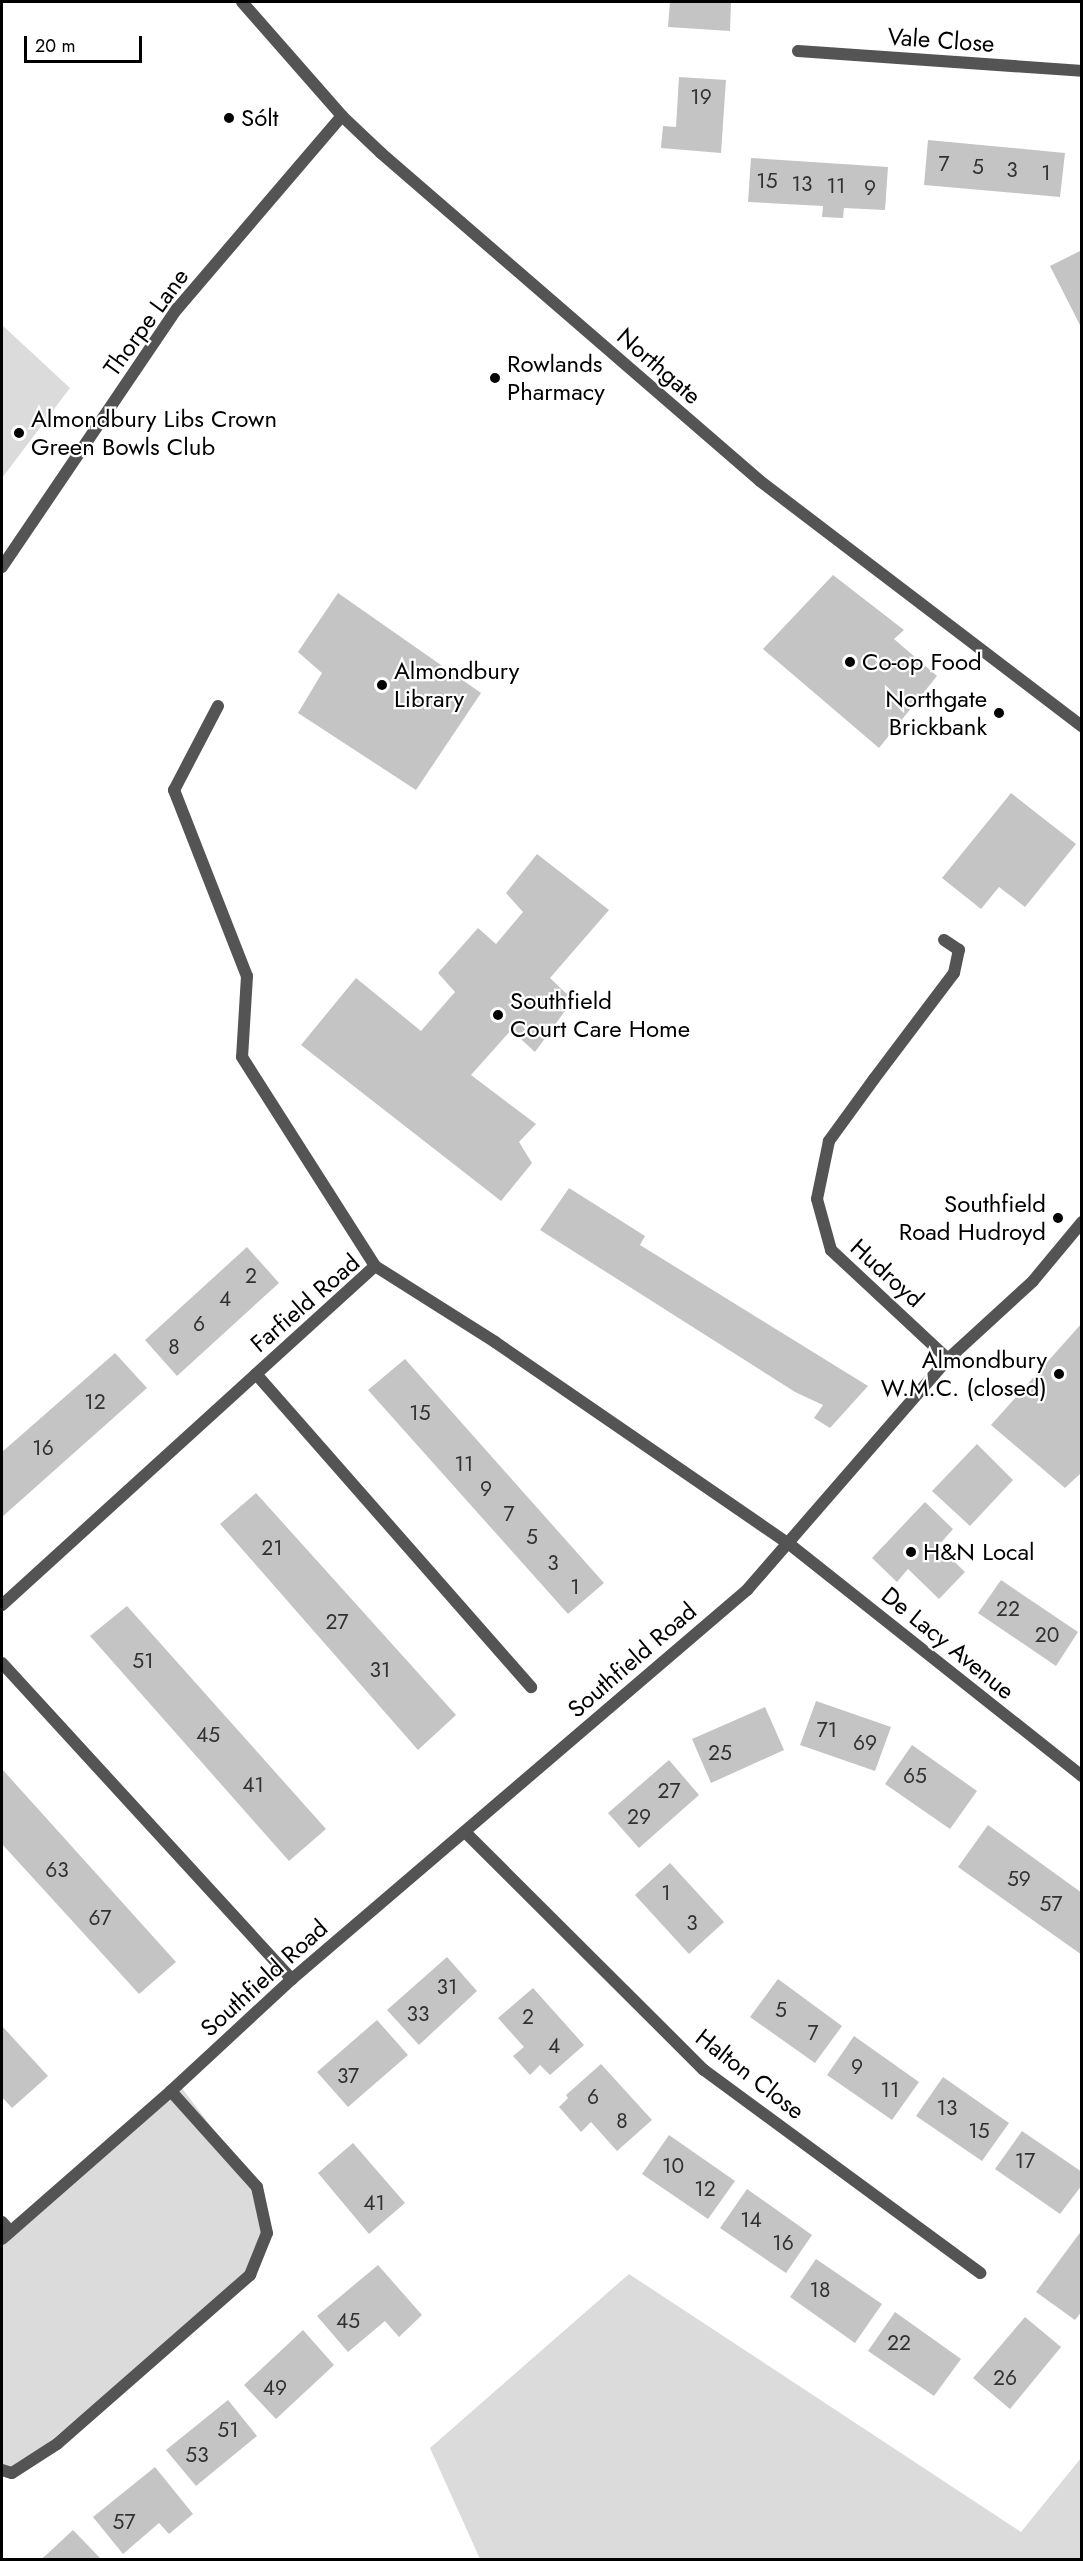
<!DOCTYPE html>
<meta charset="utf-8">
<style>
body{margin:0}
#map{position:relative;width:1083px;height:2561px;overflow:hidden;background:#fff;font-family:Jost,sans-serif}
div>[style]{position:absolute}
.green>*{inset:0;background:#dbdbdb}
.building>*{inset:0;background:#c4c4c4}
.lane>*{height:12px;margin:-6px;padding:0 6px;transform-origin:6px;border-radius:6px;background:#545454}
.street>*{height:12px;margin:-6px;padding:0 6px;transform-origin:6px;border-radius:6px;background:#545454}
.dots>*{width:16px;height:16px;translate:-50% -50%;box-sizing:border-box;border:3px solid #fff;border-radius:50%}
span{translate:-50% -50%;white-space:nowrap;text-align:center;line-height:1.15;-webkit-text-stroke:4.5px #fff;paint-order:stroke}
.number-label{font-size:21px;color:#313131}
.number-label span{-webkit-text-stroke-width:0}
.street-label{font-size:24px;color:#000}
.poi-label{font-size:24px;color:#000}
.left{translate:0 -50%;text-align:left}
.right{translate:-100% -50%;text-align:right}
.frame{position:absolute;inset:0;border:3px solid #000;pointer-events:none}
.scale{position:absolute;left:24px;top:36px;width:118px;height:27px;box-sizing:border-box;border:3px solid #000;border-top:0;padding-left:8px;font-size:18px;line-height:21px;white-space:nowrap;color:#000;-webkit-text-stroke:4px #fff;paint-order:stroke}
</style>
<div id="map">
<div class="green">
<div style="clip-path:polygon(2px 325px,70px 388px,2px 478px)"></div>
<div style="clip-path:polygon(181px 2087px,257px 2187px,267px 2233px,250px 2275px,12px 2473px,2px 2470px,2px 2239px)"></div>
<div style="clip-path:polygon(629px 2274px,1021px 2532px,1081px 2458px,1081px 2559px,480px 2559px,430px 2448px)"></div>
</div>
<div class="building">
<div style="clip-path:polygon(670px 2px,731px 2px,730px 31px,668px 27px)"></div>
<div style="clip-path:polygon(679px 77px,726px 80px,721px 153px,661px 148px,663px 126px,676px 127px)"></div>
<div style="clip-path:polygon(928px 140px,1065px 153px,1060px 197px,924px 185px)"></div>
<div style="clip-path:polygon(751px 158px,888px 167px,885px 210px,844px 208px,843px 218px,822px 217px,823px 206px,748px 202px)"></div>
<div style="clip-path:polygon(1082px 250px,1082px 329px,1050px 266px)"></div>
<div style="clip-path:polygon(833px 575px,904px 630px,894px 639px,937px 676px,879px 748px,763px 649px)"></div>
<div style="clip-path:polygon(338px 593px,481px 693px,416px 790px,298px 713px,322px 673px,298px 652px)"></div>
<div style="clip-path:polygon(1011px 793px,1076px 844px,1025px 907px,999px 887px,981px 909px,942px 878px)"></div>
<div style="clip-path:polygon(537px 854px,609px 910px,550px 978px,573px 1000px,535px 1052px,511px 1030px,471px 1075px,536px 1124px,519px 1142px,532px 1163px,501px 1201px,301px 1045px,356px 978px,421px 1031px,455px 992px,438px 973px,478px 928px,496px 944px,523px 912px,506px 893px)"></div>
<div style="clip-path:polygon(569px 1188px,645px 1236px,640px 1245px,868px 1386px,830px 1428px,814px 1418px,823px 1405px,795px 1392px,540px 1230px)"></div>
<div style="clip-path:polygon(247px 1247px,279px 1283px,177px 1376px,145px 1340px)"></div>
<div style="clip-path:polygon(1082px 1323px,1082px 1472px,1065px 1488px,991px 1425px)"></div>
<div style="clip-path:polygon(115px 1353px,147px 1388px,2px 1517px,2px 1452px)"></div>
<div style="clip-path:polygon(405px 1359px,604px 1583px,568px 1614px,368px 1390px)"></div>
<div style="clip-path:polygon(977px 1444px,1013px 1480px,970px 1526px,932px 1491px)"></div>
<div style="clip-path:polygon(256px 1493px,456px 1715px,418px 1750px,220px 1524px)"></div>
<div style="clip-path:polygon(925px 1502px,953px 1529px,938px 1546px,965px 1572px,939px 1599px,908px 1569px,897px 1582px,872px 1558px)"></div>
<div style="clip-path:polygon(1001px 1580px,1078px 1632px,1056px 1666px,978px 1613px)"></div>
<div style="clip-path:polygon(127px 1606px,326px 1829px,289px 1861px,90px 1636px)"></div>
<div style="clip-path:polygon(816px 1701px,891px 1727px,875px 1771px,800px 1745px)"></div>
<div style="clip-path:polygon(765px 1707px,784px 1750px,711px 1783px,692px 1739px)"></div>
<div style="clip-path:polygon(912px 1745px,977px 1791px,950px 1829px,885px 1784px)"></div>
<div style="clip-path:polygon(669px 1760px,699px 1795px,639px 1848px,608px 1813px)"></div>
<div style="clip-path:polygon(2px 1769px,176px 1962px,139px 1994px,2px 1844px)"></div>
<div style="clip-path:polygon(988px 1825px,1082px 1893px,1082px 1955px,958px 1867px)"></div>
<div style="clip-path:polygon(670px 1863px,724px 1922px,689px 1954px,635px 1895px)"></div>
<div style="clip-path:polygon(447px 1957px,477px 1991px,419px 2045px,387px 2010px)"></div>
<div style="clip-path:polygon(778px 1979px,842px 2026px,815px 2063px,750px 2017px)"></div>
<div style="clip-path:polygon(533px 1988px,584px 2045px,550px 2075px,540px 2065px,530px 2075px,513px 2056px,524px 2047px,498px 2018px)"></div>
<div style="clip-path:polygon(377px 2020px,408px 2055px,348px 2107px,317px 2072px)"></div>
<div style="clip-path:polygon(2px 2026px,48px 2076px,12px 2108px,2px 2097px)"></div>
<div style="clip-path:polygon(854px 2036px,919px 2082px,892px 2120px,827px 2075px)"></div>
<div style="clip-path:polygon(601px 2064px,652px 2120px,617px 2151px,591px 2122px,581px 2132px,559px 2107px,568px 2098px,566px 2095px)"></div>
<div style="clip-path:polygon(943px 2077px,1009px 2123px,982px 2161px,916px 2116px)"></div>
<div style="clip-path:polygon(1022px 2131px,1082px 2172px,1082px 2185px,1060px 2214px,995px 2169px)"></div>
<div style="clip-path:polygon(669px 2135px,735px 2181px,708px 2219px,642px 2174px)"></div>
<div style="clip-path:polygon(353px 2143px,405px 2203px,369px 2234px,318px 2173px)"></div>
<div style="clip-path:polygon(747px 2189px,812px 2235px,786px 2273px,720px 2228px)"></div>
<div style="clip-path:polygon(1082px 2230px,1082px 2311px,1075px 2320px,1036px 2292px)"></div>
<div style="clip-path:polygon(816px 2259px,882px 2304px,855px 2343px,790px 2297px)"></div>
<div style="clip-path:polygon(378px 2265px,422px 2315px,399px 2337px,385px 2321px,348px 2352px,317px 2316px)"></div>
<div style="clip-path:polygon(895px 2312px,961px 2359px,934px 2396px,868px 2351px)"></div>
<div style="clip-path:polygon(1025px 2317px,1061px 2347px,1010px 2409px,973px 2378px)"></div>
<div style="clip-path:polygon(303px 2330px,334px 2365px,276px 2419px,244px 2385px)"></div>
<div style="clip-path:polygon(228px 2400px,257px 2436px,196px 2486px,166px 2450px)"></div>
<div style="clip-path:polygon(155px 2467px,193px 2514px,169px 2534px,159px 2523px,123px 2554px,93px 2517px)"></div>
<div style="clip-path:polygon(73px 2530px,101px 2559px,41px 2559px,45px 2556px)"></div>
</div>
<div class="lane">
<div style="left:218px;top:706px;width:95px;rotate:117.6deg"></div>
<div style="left:174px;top:790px;width:200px;rotate:68.6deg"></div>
<div style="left:247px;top:976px;width:81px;rotate:93.5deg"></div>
<div style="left:242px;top:1057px;width:248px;rotate:57.5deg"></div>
<div style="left:874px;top:1079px;width:133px;rotate:-53deg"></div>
<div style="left:954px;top:973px;width:24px;rotate:-78deg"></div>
<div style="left:959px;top:950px;width:18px;rotate:-146deg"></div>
<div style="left:256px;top:1374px;width:417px;rotate:48.7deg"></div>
<div style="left:2px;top:1663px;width:429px;rotate:47.5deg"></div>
<div style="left:2px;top:2222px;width:12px;rotate:48deg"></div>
</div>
<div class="street">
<div style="left:242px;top:2px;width:152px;rotate:48.7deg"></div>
<div style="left:342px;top:116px;width:54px;rotate:43.5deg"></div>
<div style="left:381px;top:153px;width:501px;rotate:40.87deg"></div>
<div style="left:760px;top:481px;width:405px;rotate:37.3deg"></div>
<div style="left:798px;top:51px;width:285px;rotate:4deg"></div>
<div style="left:2px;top:567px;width:312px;rotate:-55.9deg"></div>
<div style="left:177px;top:309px;width:254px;rotate:-49.5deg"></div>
<div style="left:874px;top:1079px;width:77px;rotate:126deg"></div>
<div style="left:829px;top:1141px;width:59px;rotate:101.7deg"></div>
<div style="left:817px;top:1199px;width:53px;rotate:74.6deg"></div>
<div style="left:831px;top:1250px;width:160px;rotate:43deg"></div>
<div style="left:2px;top:1605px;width:504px;rotate:-42.27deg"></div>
<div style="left:375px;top:1266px;width:142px;rotate:32.3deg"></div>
<div style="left:495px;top:1342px;width:355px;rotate:34.5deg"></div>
<div style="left:788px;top:1543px;width:375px;rotate:38.4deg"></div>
<div style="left:465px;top:1832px;width:337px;rotate:44.9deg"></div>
<div style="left:704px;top:2070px;width:343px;rotate:36.3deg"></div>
<div style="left:2px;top:2239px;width:225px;rotate:-41.2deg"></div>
<div style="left:171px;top:2091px;width:165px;rotate:-42.8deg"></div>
<div style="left:292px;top:1979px;width:599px;rotate:-40.53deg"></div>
<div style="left:747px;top:1590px;width:306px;rotate:-49deg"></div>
<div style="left:948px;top:1359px;width:115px;rotate:-42.5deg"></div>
<div style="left:1033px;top:1281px;width:77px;rotate:-50.3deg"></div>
<div style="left:2px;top:2470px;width:10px;rotate:17deg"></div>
<div style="left:12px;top:2473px;width:54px;rotate:-32.8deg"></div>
<div style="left:57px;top:2444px;width:257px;rotate:-41.2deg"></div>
<div style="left:250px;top:2275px;width:45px;rotate:-68deg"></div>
<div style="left:267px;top:2233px;width:47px;rotate:-102.3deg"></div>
<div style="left:257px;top:2187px;width:129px;rotate:-131.9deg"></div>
</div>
<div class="dots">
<div style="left:229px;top:118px;background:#000"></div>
<div style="left:495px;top:378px;background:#000"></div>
<div style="left:19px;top:433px;background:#000"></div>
<div style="left:850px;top:662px;background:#000"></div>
<div style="left:382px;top:685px;background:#000"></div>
<div style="left:999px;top:713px;background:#000"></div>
<div style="left:498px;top:1015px;background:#000"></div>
<div style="left:1058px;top:1218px;background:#000"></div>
<div style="left:1059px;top:1374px;background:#000"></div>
<div style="left:911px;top:1552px;background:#000"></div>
</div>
<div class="number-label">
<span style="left:701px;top:97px">19</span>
<span style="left:944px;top:164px">7</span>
<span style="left:978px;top:167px">5</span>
<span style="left:1012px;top:170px">3</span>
<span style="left:1046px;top:173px">1</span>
<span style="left:767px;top:181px">15</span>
<span style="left:802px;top:184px">13</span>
<span style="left:836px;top:186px">11</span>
<span style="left:870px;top:188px">9</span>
<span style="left:251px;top:1276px">2</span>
<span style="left:225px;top:1299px">4</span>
<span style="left:199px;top:1324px">6</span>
<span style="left:174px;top:1347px">8</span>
<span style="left:95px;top:1402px">12</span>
<span style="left:420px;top:1413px">15</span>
<span style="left:43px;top:1448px">16</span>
<span style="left:464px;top:1464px">11</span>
<span style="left:486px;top:1489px">9</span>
<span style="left:509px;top:1514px">7</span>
<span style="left:532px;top:1537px">5</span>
<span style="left:272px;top:1548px">21</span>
<span style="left:553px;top:1563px">3</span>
<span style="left:575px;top:1587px">1</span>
<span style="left:1008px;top:1609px">22</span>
<span style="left:337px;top:1622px">27</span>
<span style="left:1047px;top:1635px">20</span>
<span style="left:143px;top:1661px">51</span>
<span style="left:380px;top:1670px">31</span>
<span style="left:827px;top:1730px">71</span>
<span style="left:208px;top:1735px">45</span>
<span style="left:865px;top:1743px">69</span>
<span style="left:720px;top:1753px">25</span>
<span style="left:915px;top:1776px">65</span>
<span style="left:253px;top:1785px">41</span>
<span style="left:669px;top:1791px">27</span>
<span style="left:639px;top:1817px">29</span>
<span style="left:57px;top:1870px">63</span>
<span style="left:1019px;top:1879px">59</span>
<span style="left:666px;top:1893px">1</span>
<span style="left:1051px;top:1904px">57</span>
<span style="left:100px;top:1918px">67</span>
<span style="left:692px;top:1923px">3</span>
<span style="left:447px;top:1987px">31</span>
<span style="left:781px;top:2010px">5</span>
<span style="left:418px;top:2014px">33</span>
<span style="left:528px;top:2017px">2</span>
<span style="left:813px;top:2033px">7</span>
<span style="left:554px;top:2046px">4</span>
<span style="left:857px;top:2067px">9</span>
<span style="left:348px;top:2076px">37</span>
<span style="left:890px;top:2090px">11</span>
<span style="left:593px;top:2097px">6</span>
<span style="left:947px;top:2108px">13</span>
<span style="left:622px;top:2121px">8</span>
<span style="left:979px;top:2131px">15</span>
<span style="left:1025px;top:2161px">17</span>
<span style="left:673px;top:2166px">10</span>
<span style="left:705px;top:2189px">12</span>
<span style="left:374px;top:2203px">41</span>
<span style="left:751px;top:2220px">14</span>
<span style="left:783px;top:2243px">16</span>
<span style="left:820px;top:2290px">18</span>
<span style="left:348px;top:2321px">45</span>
<span style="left:899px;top:2343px">22</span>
<span style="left:1005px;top:2378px">26</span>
<span style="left:275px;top:2388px">49</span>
<span style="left:228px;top:2430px">51</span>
<span style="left:197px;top:2455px">53</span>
<span style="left:124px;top:2522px">57</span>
</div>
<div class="street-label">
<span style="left:941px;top:40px;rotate:4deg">Vale Close</span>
<span style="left:146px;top:322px;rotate:-54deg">Thorpe Lane</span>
<span style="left:659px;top:366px;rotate:41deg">Northgate</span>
<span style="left:887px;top:1273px;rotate:42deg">Hudroyd</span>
<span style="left:305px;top:1303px;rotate:-41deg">Farfield Road</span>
<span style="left:948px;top:1643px;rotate:39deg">De Lacy Avenue</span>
<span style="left:632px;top:1660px;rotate:-41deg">Southfield Road</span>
<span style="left:264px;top:1978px;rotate:-42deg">Southfield Road</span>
<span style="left:750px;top:2074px;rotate:38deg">Halton Close</span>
</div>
<div class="poi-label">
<span class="left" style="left:241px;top:118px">Sólt</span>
<span class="left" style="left:507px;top:378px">Rowlands<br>Pharmacy</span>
<span class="left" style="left:31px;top:433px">Almondbury Libs Crown<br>Green Bowls Club</span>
<span class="left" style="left:862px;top:662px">Co-op Food</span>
<span class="left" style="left:394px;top:685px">Almondbury<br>Library</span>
<span class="right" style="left:987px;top:713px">Northgate<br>Brickbank</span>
<span class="left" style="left:510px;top:1015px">Southfield<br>Court Care Home</span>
<span class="right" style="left:1046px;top:1218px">Southfield<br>Road Hudroyd</span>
<span class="right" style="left:1047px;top:1374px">Almondbury<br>W.M.C. (closed)</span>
<span class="left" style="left:923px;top:1552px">H&amp;N Local</span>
</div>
<div class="frame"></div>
<div class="scale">20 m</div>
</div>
